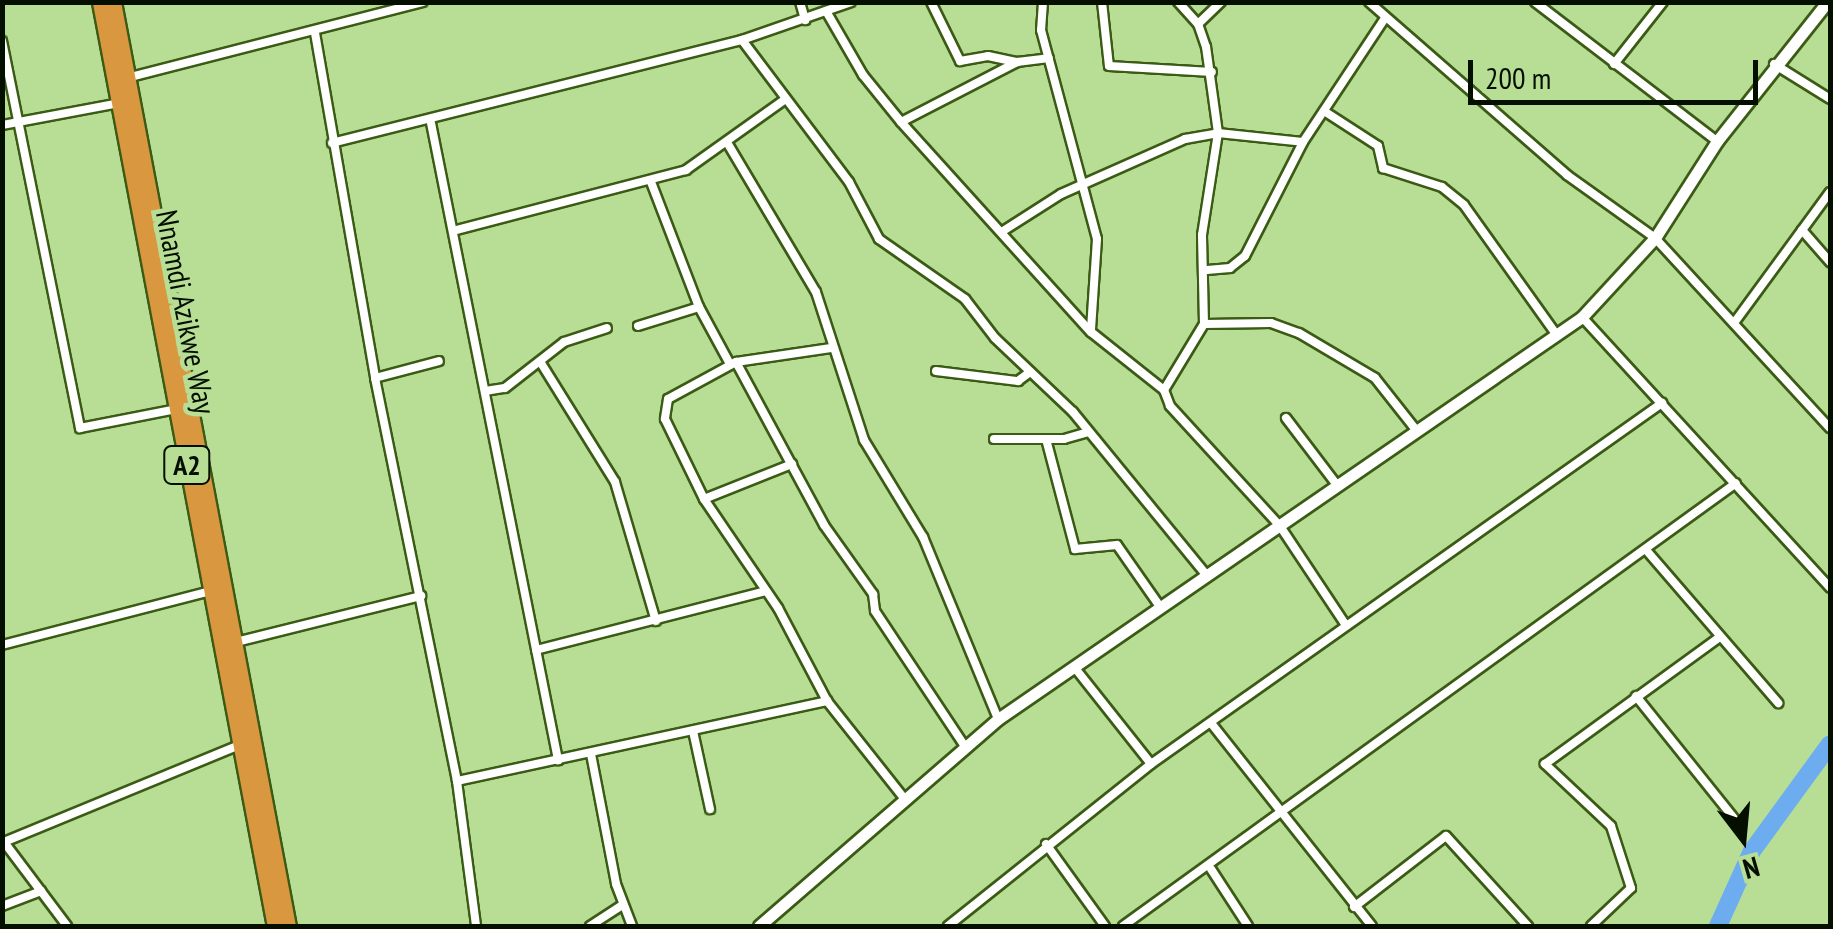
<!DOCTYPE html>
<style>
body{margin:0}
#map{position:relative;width:1833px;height:929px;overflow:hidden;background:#b8de96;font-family:"PT Sans Narrow",sans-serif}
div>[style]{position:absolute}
.river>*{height:18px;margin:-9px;padding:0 9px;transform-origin:9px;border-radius:9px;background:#6dacef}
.roads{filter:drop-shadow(2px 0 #3b5b15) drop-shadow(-2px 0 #3b5b15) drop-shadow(0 2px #3b5b15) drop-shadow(0 -2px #3b5b15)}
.street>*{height:8px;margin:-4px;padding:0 4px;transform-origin:4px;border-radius:4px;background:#fff}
.secondary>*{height:11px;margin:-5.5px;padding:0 5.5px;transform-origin:5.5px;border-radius:5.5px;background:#fff}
.highway>*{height:15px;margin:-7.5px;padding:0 7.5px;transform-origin:7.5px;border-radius:7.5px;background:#d99740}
span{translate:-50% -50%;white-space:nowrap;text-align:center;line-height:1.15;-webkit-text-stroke:9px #b8de96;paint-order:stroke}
.shield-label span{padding:2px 8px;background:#b8de96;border:2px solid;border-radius:8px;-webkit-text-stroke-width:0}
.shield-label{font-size:28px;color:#040f00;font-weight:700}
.street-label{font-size:30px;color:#040f00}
.frame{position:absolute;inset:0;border:5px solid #040f00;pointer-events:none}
.north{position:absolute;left:1693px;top:789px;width:100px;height:100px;-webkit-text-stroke:8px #b8de96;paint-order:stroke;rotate:164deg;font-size:28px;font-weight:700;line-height:40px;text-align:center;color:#040f00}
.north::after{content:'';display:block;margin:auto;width:35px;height:45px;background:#040f00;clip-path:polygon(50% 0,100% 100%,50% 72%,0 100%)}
.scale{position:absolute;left:1468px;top:60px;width:290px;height:45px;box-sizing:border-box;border:5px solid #040f00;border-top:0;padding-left:12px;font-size:30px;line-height:35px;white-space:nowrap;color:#040f00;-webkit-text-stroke:8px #b8de96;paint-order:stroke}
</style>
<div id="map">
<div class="river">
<div style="left:1718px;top:926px;width:82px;rotate:-65.6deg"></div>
<div style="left:1752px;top:851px;width:132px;rotate:-53.9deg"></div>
</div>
<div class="roads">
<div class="street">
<div style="left:800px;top:2px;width:19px;rotate:74deg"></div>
<div style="left:931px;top:2px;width:66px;rotate:63.8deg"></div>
<div style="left:960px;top:61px;width:28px;rotate:-10deg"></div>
<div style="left:988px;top:56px;width:30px;rotate:12deg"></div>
<div style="left:1043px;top:2px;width:28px;rotate:94deg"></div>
<div style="left:1041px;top:30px;width:216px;rotate:75deg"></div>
<div style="left:1097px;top:239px;width:91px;rotate:93.8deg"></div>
<div style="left:1102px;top:2px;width:64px;rotate:83.8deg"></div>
<div style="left:1109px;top:66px;width:103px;rotate:3.3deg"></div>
<div style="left:1369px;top:2px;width:263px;rotate:41.1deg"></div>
<div style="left:1567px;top:175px;width:108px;rotate:35.6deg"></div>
<div style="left:1655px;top:238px;width:258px;rotate:47.4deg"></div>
<div style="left:1535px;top:2px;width:229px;rotate:37.4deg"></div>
<div style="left:826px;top:11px;width:74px;rotate:60deg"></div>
<div style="left:863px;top:75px;width:60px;rotate:51deg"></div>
<div style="left:901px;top:122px;width:283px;rotate:47.9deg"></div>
<div style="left:1091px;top:332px;width:93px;rotate:38.5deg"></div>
<div style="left:1164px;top:390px;width:17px;rotate:69deg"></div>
<div style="left:1170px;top:406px;width:163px;rotate:47.5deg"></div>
<div style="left:1280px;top:526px;width:118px;rotate:56.4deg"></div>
<div style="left:1198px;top:24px;width:32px;rotate:-44deg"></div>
<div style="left:315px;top:33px;width:350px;rotate:80.1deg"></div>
<div style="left:375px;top:378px;width:411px;rotate:78.5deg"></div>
<div style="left:457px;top:781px;width:146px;rotate:82.5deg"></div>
<div style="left:742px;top:40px;width:178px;rotate:53deg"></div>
<div style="left:849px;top:182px;width:64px;rotate:62.2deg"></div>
<div style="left:879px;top:239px;width:105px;rotate:34.9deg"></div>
<div style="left:965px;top:299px;width:49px;rotate:52.4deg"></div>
<div style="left:995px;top:338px;width:108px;rotate:43.5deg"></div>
<div style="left:1073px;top:412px;width:212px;rotate:50.7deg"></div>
<div style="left:2px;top:41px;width:395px;rotate:78.6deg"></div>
<div style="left:80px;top:428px;width:99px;rotate:-11.1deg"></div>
<div style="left:1614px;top:64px;width:79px;rotate:-51.7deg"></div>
<div style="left:1774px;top:64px;width:66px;rotate:32deg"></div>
<div style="left:127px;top:78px;width:305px;rotate:-14.4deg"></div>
<div style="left:1324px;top:111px;width:64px;rotate:32.9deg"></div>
<div style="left:1378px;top:146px;width:23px;rotate:77deg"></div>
<div style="left:1383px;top:168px;width:62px;rotate:17.9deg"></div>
<div style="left:1442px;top:187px;width:28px;rotate:39deg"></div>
<div style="left:1464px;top:205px;width:158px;rotate:54.5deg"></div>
<div style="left:901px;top:122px;width:131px;rotate:-27.3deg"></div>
<div style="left:1017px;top:62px;width:32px;rotate:-7deg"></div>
<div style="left:431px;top:123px;width:650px;rotate:78.72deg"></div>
<div style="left:2px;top:125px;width:119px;rotate:-10.6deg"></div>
<div style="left:332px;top:143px;width:423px;rotate:-14.1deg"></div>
<div style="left:742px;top:40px;width:115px;rotate:-19.2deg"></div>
<div style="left:728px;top:144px;width:172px;rotate:59.3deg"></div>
<div style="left:816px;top:292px;width:156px;rotate:72deg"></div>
<div style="left:864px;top:440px;width:114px;rotate:58.7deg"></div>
<div style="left:923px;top:537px;width:197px;rotate:67.6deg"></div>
<div style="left:651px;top:182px;width:134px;rotate:69deg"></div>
<div style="left:699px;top:307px;width:65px;rotate:61.5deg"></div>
<div style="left:456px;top:230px;width:238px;rotate:-14.6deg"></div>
<div style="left:686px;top:170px;width:120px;rotate:-35.5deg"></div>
<div style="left:1802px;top:230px;width:43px;rotate:48.8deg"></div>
<div style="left:1003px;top:231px;width:69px;rotate:-32.5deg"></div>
<div style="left:1061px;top:194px;width:136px;rotate:-23.9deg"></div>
<div style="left:1185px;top:139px;width:34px;rotate:-10deg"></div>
<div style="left:1218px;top:133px;width:85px;rotate:6deg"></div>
<div style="left:1207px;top:270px;width:23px;rotate:-5deg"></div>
<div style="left:1230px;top:268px;width:19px;rotate:-39deg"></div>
<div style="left:1245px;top:256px;width:128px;rotate:-63deg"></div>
<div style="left:1303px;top:142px;width:149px;rotate:-56.5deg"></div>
<div style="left:1582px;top:317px;width:367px;rotate:47.5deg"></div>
<div style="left:1734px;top:323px;width:162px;rotate:-53.8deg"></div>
<div style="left:1204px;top:324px;width:67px;rotate:-0.9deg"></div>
<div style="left:1271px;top:323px;width:30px;rotate:20deg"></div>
<div style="left:1299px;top:333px;width:88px;rotate:30.6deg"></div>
<div style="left:1375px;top:378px;width:66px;rotate:51.7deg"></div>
<div style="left:638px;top:326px;width:64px;rotate:-17.3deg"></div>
<div style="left:831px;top:348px;width:96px;rotate:171.6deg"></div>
<div style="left:736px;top:362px;width:77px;rotate:151.4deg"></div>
<div style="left:668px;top:399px;width:20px;rotate:99deg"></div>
<div style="left:665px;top:419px;width:89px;rotate:64deg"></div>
<div style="left:704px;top:499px;width:132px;rotate:55.8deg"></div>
<div style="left:778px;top:608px;width:105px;rotate:62.2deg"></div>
<div style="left:827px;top:701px;width:122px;rotate:51.6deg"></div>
<div style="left:736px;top:362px;width:185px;rotate:61.6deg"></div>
<div style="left:824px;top:525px;width:85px;rotate:54.6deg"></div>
<div style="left:873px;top:594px;width:17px;rotate:83deg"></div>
<div style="left:875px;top:611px;width:161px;rotate:56.4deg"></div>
<div style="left:541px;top:363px;width:140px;rotate:58.1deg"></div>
<div style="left:615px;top:482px;width:145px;rotate:73.6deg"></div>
<div style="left:936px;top:371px;width:83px;rotate:7deg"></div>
<div style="left:1018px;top:381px;width:15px;rotate:-37deg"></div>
<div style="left:375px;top:378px;width:66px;rotate:-14.9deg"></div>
<div style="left:1164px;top:390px;width:77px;rotate:-58.8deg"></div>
<div style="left:1204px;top:324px;width:89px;rotate:-91.3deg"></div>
<div style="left:1202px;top:235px;width:103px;rotate:-81.1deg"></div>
<div style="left:1218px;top:133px;width:87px;rotate:-97.9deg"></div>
<div style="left:1206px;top:47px;width:24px;rotate:-109deg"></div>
<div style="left:1198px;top:24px;width:30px;rotate:-132deg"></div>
<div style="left:485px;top:391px;width:20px;rotate:-9deg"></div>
<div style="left:505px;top:388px;width:75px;rotate:-37.9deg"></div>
<div style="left:564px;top:342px;width:45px;rotate:-18deg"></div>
<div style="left:1286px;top:418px;width:84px;rotate:52.7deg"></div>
<div style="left:994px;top:439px;width:70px"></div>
<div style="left:1064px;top:439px;width:25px;rotate:-16deg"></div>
<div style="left:1046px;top:439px;width:114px;rotate:75.2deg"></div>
<div style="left:1075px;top:549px;width:42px;rotate:-5.4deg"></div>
<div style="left:1117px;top:545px;width:77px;rotate:55.1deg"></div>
<div style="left:704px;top:499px;width:95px;rotate:-21.7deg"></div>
<div style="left:1647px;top:551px;width:201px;rotate:49.2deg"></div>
<div style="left:236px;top:642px;width:191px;rotate:-14deg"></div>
<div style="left:2px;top:645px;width:216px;rotate:-14.5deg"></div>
<div style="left:536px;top:650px;width:237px;rotate:-14.4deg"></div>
<div style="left:1075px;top:668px;width:122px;rotate:51.6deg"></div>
<div style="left:1636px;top:696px;width:161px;rotate:51.3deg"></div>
<div style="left:1211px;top:723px;width:259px;rotate:51.6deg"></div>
<div style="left:693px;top:731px;width:80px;rotate:77.7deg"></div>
<div style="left:591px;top:754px;width:132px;rotate:79.1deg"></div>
<div style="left:616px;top:884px;width:45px;rotate:69.1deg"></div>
<div style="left:457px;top:781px;width:379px;rotate:-12.2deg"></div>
<div style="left:4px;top:842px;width:254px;rotate:-22.4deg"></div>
<div style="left:4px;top:842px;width:105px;rotate:53.1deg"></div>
<div style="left:1046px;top:844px;width:101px;rotate:54.3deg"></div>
<div style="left:1211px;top:869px;width:68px;rotate:57deg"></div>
<div style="left:2px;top:906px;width:42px;rotate:-21deg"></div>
<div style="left:1354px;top:907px;width:116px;rotate:-37.7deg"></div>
<div style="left:1446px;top:836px;width:122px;rotate:47.7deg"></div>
<div style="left:590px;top:926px;width:38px;rotate:-33deg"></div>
<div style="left:948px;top:926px;width:260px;rotate:-38.6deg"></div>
<div style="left:1151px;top:764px;width:626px;rotate:-35.24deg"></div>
<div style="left:1123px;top:926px;width:756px;rotate:-35.85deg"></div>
<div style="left:1591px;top:926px;width:55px;rotate:-43.5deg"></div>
<div style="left:1631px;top:888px;width:65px;rotate:-107.9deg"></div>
<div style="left:1611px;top:826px;width:91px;rotate:-136.8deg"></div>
<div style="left:1545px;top:764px;width:216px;rotate:-36deg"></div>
</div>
<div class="secondary">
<div style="left:759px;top:926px;width:316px;rotate:-40.9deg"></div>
<div style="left:998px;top:719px;width:709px;rotate:-34.54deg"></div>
<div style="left:1582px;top:317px;width:108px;rotate:-47.3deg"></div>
<div style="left:1655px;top:238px;width:115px;rotate:-57.4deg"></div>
<div style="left:1717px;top:141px;width:177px;rotate:-51.6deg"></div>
</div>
<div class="highway">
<div style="left:100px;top:2px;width:940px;rotate:79.28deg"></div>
<div style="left:113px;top:2px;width:940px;rotate:79.28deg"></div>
</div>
</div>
<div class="shield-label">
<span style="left:187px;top:465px">A2</span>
</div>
<div class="street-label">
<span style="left:186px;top:312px;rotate:79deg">Nnamdi Azikwe Way</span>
</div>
<div class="frame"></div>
<div class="north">N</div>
<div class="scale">200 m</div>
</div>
